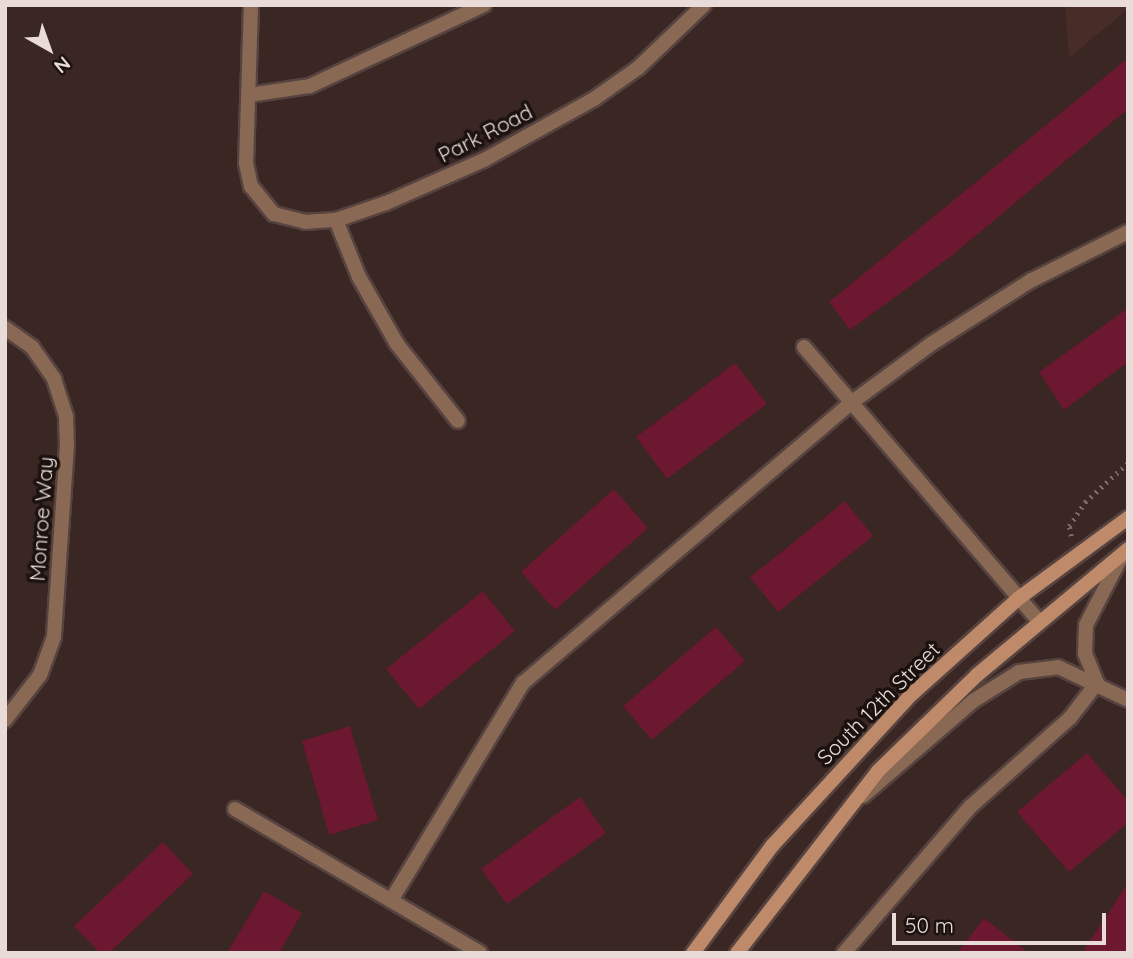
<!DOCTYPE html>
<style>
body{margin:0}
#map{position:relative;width:1133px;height:958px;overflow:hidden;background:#3a2623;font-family:Quicksand,sans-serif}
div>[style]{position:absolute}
.built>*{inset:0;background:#472c27}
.building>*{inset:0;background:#6b1830}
.path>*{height:4.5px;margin-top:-2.25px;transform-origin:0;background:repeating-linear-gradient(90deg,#7c6a67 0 2px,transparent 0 7px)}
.roads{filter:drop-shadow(2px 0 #564340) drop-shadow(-2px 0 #564340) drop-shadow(0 2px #564340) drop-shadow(0 -2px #564340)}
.lane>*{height:14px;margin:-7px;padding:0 7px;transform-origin:7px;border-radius:7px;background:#8a6954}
.street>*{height:14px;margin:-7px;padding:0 7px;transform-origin:7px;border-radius:7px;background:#8a6954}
.secondary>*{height:14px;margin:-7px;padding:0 7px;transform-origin:7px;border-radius:7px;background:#bf8a69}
span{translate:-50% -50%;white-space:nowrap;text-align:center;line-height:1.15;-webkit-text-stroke:7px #1b1210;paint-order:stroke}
.street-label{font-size:21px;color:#e9dbd8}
.frame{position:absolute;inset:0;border:7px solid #e9dbd8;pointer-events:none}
.north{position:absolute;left:14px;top:14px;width:70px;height:70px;-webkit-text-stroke:5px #1b1210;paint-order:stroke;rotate:140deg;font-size:19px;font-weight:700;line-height:28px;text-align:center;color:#e9dbd8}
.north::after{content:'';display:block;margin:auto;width:24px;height:32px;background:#e9dbd8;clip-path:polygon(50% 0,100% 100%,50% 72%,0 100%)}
.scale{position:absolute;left:892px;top:913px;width:214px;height:32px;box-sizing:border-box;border:4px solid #e9dbd8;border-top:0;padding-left:9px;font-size:21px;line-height:24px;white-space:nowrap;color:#e9dbd8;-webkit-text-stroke:5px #1b1210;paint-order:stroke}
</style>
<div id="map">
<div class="built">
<div style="clip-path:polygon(1065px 5px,1128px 5px,1128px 9px,1069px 58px)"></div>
</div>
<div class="building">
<div style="clip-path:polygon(1128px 58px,1128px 109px,950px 257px,850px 330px,829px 302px)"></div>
<div style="clip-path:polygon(1128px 308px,1128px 362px,1064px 410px,1039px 372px)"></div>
<div style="clip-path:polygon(735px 363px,767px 404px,667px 479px,636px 437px)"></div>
<div style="clip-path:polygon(614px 489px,648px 528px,555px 610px,521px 572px)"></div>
<div style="clip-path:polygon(845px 501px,873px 536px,778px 612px,750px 577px)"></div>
<div style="clip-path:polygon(483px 591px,515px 631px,419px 709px,386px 669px)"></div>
<div style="clip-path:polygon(716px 627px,745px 661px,652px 740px,623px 706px)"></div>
<div style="clip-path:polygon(350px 726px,378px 820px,329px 835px,302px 741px)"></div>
<div style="clip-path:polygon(1087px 753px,1128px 801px,1128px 823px,1069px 872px,1017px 812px)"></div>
<div style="clip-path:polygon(580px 797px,606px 833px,507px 904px,481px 869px)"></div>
<div style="clip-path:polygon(163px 842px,193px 874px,109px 953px,100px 953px,74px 926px)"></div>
<div style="clip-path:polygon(1128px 883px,1128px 953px,1082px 953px)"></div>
<div style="clip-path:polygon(264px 891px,302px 913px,279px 953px,227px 953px)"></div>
<div style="clip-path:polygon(984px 918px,1029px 953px,957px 953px)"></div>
</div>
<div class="path">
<div style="left:1071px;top:536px;width:10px;rotate:-101deg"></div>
<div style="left:1069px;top:526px;width:29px;rotate:-56deg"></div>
<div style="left:1085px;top:502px;width:58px;rotate:-42.2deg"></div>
</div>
<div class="roads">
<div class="lane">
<div style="left:1097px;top:683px;width:31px;rotate:-112deg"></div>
<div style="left:1085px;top:654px;width:29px;rotate:-88deg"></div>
<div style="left:1086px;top:625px;width:74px;rotate:-62.7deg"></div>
<div style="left:863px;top:796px;width:145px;rotate:-40.8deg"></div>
<div style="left:973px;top:701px;width:54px;rotate:-32.2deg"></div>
<div style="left:1019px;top:672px;width:39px;rotate:-7deg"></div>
<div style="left:1058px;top:667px;width:77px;rotate:25.2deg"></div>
<div style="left:235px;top:809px;width:284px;rotate:30.4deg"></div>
<div style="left:392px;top:899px;width:253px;rotate:-58.8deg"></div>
<div style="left:523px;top:683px;width:431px;rotate:-40.5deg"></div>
<div style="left:851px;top:403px;width:99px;rotate:-36.4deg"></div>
<div style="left:931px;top:344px;width:120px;rotate:-32.4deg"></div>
<div style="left:1032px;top:280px;width:107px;rotate:-26.6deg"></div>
<div style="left:844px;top:953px;width:193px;rotate:-49.2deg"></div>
<div style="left:970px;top:807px;width:134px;rotate:-41.7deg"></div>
<div style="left:1070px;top:718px;width:44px;rotate:-52.4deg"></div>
</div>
<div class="street">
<div style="left:251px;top:5px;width:158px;rotate:91.8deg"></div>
<div style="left:246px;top:163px;width:24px;rotate:78deg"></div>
<div style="left:251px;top:186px;width:36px;rotate:51deg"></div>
<div style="left:274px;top:214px;width:32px;rotate:14deg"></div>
<div style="left:305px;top:222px;width:31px;rotate:-4deg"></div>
<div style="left:336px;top:220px;width:53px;rotate:-18.8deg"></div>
<div style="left:386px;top:203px;width:107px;rotate:-23.7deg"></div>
<div style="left:484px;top:160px;width:126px;rotate:-29deg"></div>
<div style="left:594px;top:99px;width:54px;rotate:-35.2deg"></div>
<div style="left:638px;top:68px;width:91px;rotate:-43.7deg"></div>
<div style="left:249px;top:95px;width:62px;rotate:-8.4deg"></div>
<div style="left:310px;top:86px;width:192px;rotate:-25deg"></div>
<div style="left:336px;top:220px;width:61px;rotate:68deg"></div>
<div style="left:359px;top:277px;width:77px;rotate:60.4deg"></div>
<div style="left:397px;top:344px;width:98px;rotate:51.6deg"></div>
<div style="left:5px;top:328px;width:33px;rotate:35deg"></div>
<div style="left:32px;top:347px;width:39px;rotate:55deg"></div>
<div style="left:54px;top:379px;width:40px;rotate:72deg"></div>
<div style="left:66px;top:417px;width:28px;rotate:88deg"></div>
<div style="left:67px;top:445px;width:192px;rotate:93.9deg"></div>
<div style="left:54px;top:637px;width:40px;rotate:110.2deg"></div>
<div style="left:40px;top:675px;width:57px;rotate:127.9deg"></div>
<div style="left:804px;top:347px;width:361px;rotate:49.4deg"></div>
</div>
<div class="secondary">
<div style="left:693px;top:953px;width:133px;rotate:-53.6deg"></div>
<div style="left:772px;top:846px;width:207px;rotate:-47.4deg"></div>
<div style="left:912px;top:694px;width:144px;rotate:-41.9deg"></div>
<div style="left:1019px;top:598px;width:135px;rotate:-36.3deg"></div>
<div style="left:737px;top:953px;width:230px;rotate:-52.2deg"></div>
<div style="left:878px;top:771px;width:138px;rotate:-44.1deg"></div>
<div style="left:977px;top:675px;width:197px;rotate:-39.8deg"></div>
</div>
</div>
<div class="street-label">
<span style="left:485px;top:133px;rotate:-27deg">Park Road</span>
<span style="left:41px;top:519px;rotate:-86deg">Monroe Way</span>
<span style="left:878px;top:703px;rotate:-45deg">South 12th Street</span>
</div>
<div class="frame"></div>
<div class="north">N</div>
<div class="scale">50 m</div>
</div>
